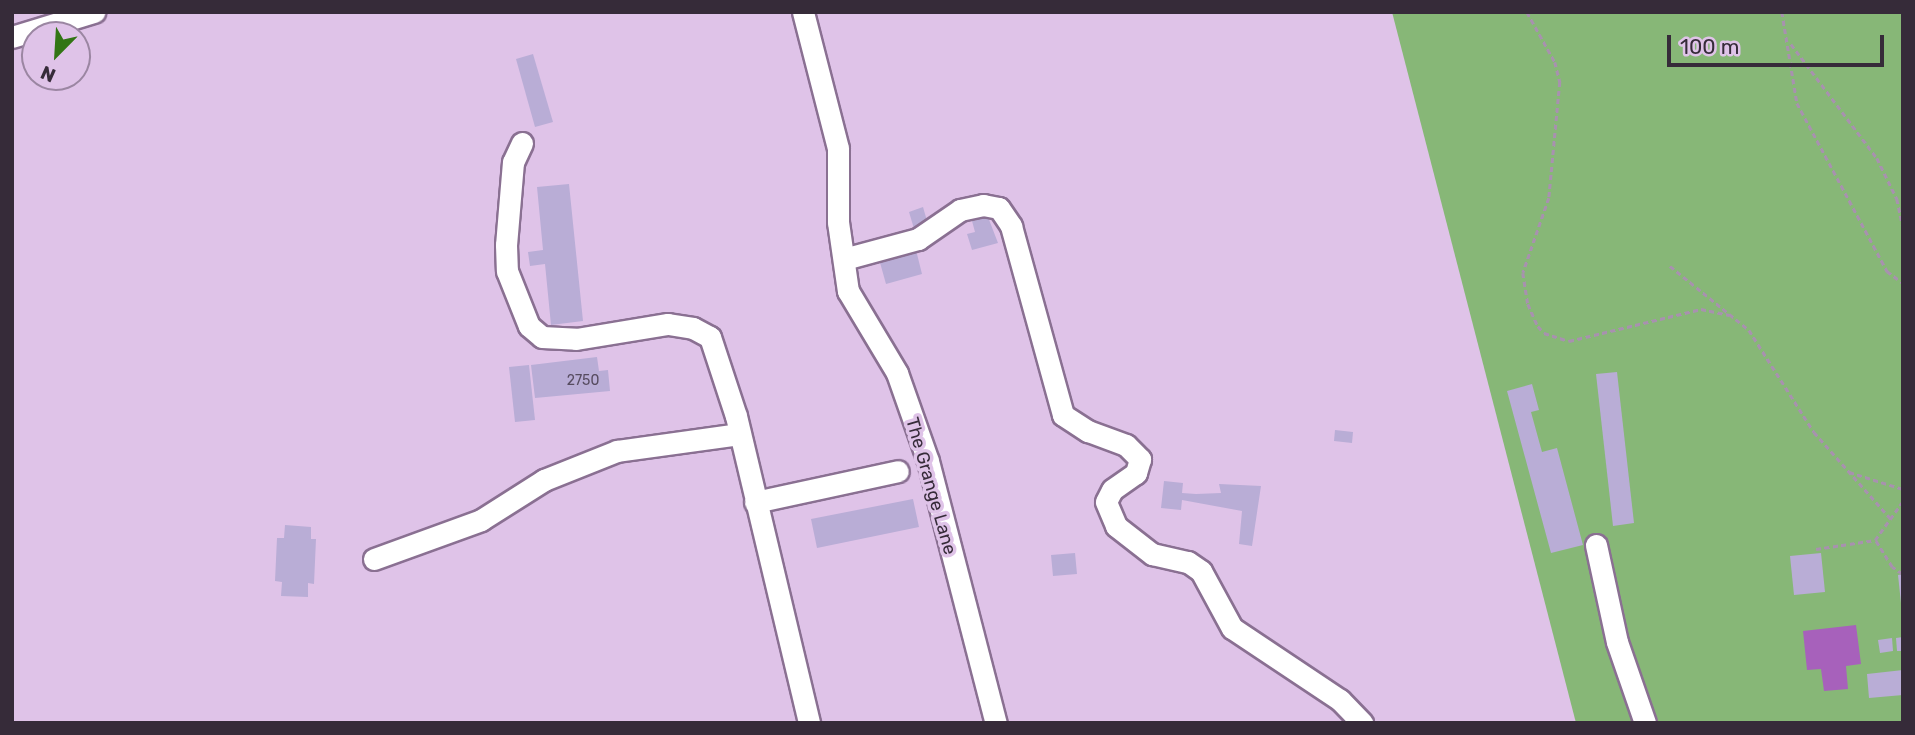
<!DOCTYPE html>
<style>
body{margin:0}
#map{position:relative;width:1915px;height:735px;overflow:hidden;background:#dfc3e8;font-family:Rubik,sans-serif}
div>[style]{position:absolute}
.green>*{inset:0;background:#87b777}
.water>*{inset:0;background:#a761bb}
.building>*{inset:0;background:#b9add6}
.path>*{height:2.5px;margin-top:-1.25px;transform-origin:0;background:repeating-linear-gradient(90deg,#a891af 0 5px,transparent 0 8.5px)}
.roads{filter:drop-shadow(2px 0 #8a7092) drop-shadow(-2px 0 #8a7092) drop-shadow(0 2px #8a7092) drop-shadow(0 -2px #8a7092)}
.minor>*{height:21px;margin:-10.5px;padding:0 10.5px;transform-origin:10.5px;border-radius:10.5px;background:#fff}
span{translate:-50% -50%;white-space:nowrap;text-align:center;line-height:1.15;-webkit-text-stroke:7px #dfc3e8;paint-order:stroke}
.number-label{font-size:14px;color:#574c60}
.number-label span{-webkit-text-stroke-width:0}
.street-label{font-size:18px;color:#362b39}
.frame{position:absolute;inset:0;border:14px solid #362b39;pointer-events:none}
.north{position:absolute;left:21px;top:21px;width:70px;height:70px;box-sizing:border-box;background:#dfc3e8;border:2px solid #9b86a2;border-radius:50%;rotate:204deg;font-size:19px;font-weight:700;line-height:28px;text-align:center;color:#362b39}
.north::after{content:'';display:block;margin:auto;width:24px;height:32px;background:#327514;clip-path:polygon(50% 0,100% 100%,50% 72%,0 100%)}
.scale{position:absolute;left:1667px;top:35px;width:217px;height:32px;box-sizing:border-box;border:4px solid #362b39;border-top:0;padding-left:9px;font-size:21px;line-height:24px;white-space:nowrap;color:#362b39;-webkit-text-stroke:5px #dfc3e8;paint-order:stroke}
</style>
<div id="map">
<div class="green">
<div style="clip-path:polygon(1392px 12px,1903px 12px,1903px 723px,1576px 723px)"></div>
</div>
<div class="water">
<div style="clip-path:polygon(1856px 625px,1861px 664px,1846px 666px,1848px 689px,1824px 691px,1821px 669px,1807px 670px,1803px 631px)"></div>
</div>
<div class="building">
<div style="clip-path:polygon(533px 54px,553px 122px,535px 127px,516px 59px)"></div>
<div style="clip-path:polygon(569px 184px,583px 321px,551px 325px,545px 264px,530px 266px,528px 252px,543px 250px,537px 187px)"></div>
<div style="clip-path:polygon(923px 207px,929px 228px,915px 232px,909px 212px)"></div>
<div style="clip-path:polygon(988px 217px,998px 243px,972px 250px,967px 234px,975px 232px,972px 221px)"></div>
<div style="clip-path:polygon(916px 250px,922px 274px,886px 284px,879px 259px)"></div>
<div style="clip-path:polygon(597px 357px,599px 371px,608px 370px,610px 391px,535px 398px,531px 365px)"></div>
<div style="clip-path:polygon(529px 365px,535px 420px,515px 422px,509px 367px)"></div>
<div style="clip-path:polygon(1617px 372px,1634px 523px,1613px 526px,1596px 374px)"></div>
<div style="clip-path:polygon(1532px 384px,1539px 410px,1531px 412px,1542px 452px,1557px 448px,1583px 545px,1551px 553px,1507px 391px)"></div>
<div style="clip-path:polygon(1335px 430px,1353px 432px,1352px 443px,1334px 441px)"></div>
<div style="clip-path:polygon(1164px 481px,1183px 483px,1182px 493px,1196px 494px,1221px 493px,1219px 484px,1261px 486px,1252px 546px,1239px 544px,1242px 511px,1182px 500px,1181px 510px,1161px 508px)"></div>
<div style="clip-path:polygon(913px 499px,919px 527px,817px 548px,811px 519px)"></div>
<div style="clip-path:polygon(285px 525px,311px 527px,311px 539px,316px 539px,314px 584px,308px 583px,308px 597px,281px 596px,282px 582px,275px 581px,277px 538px,284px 538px)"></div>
<div style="clip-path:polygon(1075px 553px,1077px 574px,1053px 576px,1051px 555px)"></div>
<div style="clip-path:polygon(1821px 553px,1825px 592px,1794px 595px,1790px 556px)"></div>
<div style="clip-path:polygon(1903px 574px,1903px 603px,1901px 603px,1898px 575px)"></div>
<div style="clip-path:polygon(1903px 637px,1903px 651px,1897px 651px,1896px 638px)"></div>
<div style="clip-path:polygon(1892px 638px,1893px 651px,1880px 653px,1878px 640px)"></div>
<div style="clip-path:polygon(1903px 670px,1903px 695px,1869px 698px,1867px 674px)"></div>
</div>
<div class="path">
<div style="left:1527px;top:12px;width:57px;rotate:60.8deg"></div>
<div style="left:1555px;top:62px;width:21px;rotate:76deg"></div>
<div style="left:1560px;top:82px;width:117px;rotate:95.4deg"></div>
<div style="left:1549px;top:198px;width:79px;rotate:109.1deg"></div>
<div style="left:1523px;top:273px;width:31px;rotate:81deg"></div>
<div style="left:1528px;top:304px;width:24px;rotate:66deg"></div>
<div style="left:1538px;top:326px;width:9px;rotate:49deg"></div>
<div style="left:1544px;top:333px;width:26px;rotate:18deg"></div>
<div style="left:1569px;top:341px;width:136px;rotate:-13.6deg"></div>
<div style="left:1701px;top:309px;width:29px;rotate:12deg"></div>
<div style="left:1782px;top:12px;width:92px;rotate:80.6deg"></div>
<div style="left:1797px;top:103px;width:191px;rotate:61.8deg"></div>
<div style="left:1887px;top:271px;width:20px;rotate:37deg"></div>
<div style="left:1791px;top:44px;width:143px;rotate:53deg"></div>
<div style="left:1877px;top:158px;width:46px;rotate:64deg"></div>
<div style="left:1897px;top:199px;width:29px;rotate:78deg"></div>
<div style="left:1670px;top:266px;width:102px;rotate:39deg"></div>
<div style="left:1749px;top:330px;width:121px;rotate:57.5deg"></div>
<div style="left:1814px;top:432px;width:116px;rotate:48.5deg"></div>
<div style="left:1849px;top:472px;width:57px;rotate:17.5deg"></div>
<div style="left:1816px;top:549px;width:60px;rotate:-8.7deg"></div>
<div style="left:1902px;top:574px;width:12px;rotate:-145deg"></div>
<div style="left:1892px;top:567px;width:32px;rotate:-122deg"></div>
<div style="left:1875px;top:540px;width:48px;rotate:-54.3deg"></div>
</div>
<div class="roads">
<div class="minor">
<div style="left:803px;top:12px;width:140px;rotate:75.6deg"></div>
<div style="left:838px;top:148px;width:74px;rotate:90deg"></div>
<div style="left:838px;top:222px;width:70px;rotate:81.8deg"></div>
<div style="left:848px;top:291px;width:96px;rotate:59.1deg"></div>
<div style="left:897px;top:373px;width:93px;rotate:70.6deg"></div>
<div style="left:928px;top:461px;width:271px;rotate:75.5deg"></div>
<div style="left:12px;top:37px;width:86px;rotate:-17deg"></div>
<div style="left:522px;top:143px;width:21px;rotate:115deg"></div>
<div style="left:513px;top:162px;width:83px;rotate:94.8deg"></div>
<div style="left:506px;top:245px;width:26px;rotate:88deg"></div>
<div style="left:507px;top:271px;width:59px;rotate:68.2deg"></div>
<div style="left:529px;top:326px;width:17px;rotate:40deg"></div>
<div style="left:542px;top:337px;width:34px;rotate:3deg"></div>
<div style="left:576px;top:339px;width:93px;rotate:-9.3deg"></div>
<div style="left:668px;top:324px;width:25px;rotate:9deg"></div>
<div style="left:693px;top:328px;width:19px;rotate:28deg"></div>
<div style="left:710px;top:337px;width:83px;rotate:71.8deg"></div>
<div style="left:736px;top:416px;width:316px;rotate:76.6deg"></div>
<div style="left:844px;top:259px;width:77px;rotate:-15.1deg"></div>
<div style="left:918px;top:239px;width:51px;rotate:-34.6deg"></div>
<div style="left:960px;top:210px;width:24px;rotate:-12deg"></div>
<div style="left:983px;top:205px;width:16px;rotate:11deg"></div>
<div style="left:999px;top:208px;width:22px;rotate:56deg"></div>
<div style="left:1011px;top:226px;width:196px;rotate:74.6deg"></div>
<div style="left:1063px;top:415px;width:30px;rotate:33deg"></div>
<div style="left:1088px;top:431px;width:40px;rotate:20.2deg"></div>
<div style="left:1126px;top:445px;width:20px;rotate:45deg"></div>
<div style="left:1140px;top:459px;width:15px;rotate:106deg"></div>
<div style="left:1136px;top:473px;width:29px;rotate:145deg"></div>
<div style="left:1112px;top:490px;width:13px;rotate:117deg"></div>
<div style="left:1106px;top:502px;width:26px;rotate:67deg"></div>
<div style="left:1116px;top:526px;width:46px;rotate:37.9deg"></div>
<div style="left:1152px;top:554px;width:37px;rotate:13deg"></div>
<div style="left:1188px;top:562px;width:16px;rotate:35deg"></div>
<div style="left:1201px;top:571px;width:65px;rotate:61.5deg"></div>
<div style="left:1232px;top:628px;width:130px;rotate:33.7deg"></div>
<div style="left:1340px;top:700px;width:32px;rotate:46deg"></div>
<div style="left:755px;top:502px;width:146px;rotate:-12.2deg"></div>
<div style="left:1596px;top:545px;width:99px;rotate:77.8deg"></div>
<div style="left:1617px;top:642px;width:86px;rotate:70.9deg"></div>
<div style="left:374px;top:559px;width:114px;rotate:-20deg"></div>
<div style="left:481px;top:520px;width:75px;rotate:-32.4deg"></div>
<div style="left:544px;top:480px;width:79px;rotate:-21.7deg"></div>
<div style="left:617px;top:451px;width:124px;rotate:-7.9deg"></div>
</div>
</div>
<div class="number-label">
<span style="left:583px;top:381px">2750</span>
</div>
<div class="street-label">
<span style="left:931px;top:486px;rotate:74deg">The Grange Lane</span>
</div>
<div class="frame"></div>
<div class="north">N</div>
<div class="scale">100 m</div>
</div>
